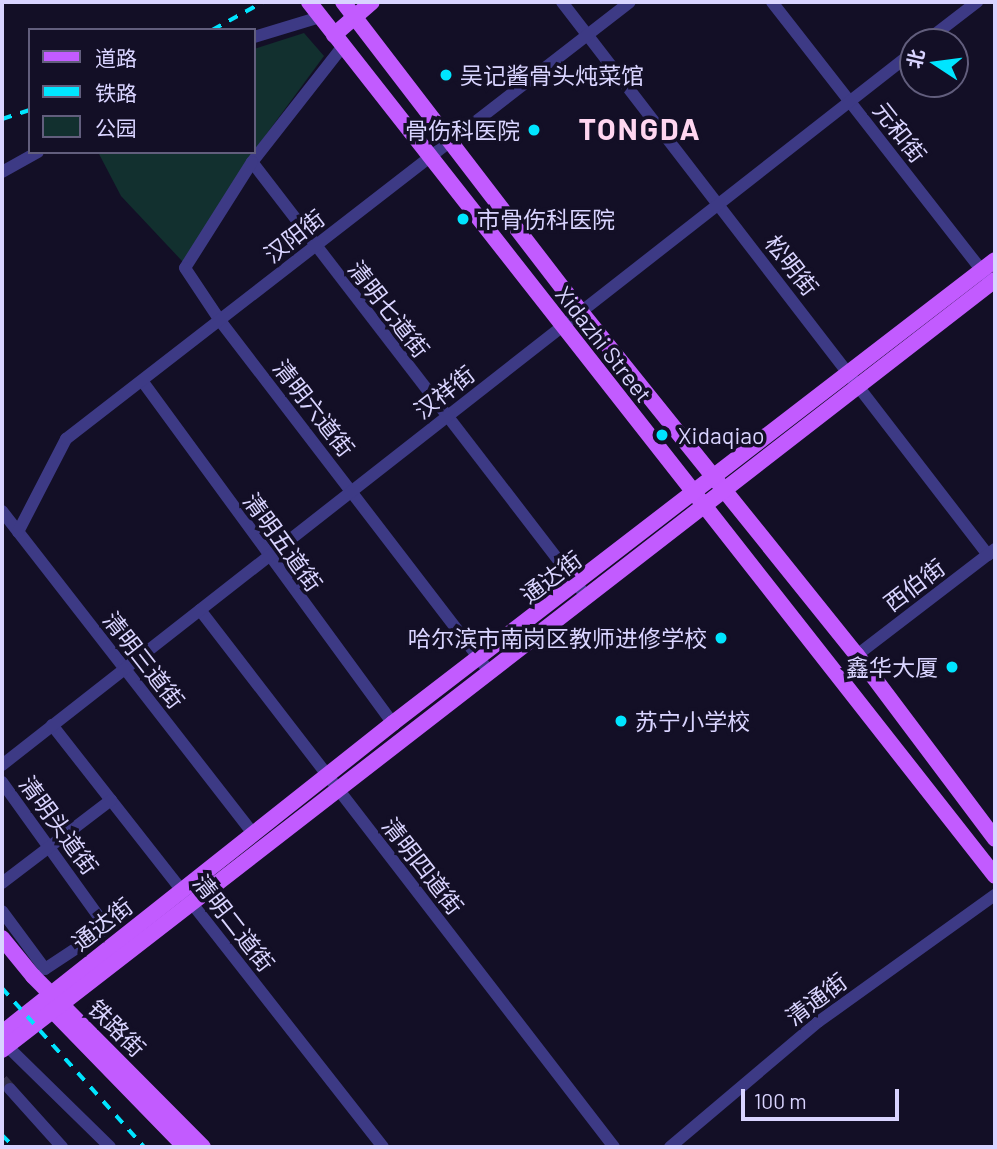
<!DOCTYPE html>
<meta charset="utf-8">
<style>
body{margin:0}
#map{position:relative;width:997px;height:1149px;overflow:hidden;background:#130f26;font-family:Barlow,"Noto Sans SC",sans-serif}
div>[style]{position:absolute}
.green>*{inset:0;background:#12302f}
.minor-tunnel>*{height:12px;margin-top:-6px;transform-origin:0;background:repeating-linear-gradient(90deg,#312d47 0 12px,transparent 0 18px)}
.minor>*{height:12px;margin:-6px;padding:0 6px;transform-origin:6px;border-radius:6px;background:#3d3a85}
.major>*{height:16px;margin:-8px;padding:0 8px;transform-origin:8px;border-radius:8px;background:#c25bff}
.rail>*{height:3.5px;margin-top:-1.75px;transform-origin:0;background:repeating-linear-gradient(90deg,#00e5ff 0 10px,transparent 0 19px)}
.dots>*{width:19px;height:19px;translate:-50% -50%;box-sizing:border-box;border:4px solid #130f26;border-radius:50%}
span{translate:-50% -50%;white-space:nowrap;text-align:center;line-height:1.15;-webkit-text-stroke:7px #130f26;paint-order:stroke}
.poi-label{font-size:23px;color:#d9d4ff}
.left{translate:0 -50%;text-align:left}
.right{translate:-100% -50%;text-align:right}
.street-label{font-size:23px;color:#d9d4ff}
.district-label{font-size:30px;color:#ffd6f0;font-weight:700;letter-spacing:2px}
.frame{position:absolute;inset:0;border:4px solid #d9d4ff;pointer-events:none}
.legend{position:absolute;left:28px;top:28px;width:228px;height:126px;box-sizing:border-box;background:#130f26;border:2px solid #625e7d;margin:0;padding:9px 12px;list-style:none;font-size:21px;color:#d9d4ff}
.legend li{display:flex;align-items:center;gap:14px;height:35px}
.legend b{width:35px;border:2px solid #625e7d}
.north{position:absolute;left:899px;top:28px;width:70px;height:70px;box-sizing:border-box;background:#130f26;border:2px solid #625e7d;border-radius:50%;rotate:283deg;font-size:19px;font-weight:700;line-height:28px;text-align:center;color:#d9d4ff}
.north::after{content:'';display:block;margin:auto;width:24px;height:32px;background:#00e5ff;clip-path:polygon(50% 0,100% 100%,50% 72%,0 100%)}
.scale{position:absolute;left:741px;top:1089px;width:158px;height:32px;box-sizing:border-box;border:4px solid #d9d4ff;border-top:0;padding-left:9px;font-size:21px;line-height:24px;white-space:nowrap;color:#d9d4ff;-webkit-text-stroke:5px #130f26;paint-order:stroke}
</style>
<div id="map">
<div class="green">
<div style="clip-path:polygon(304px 33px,324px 56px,254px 151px,254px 49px)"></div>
<div style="clip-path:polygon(98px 152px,253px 152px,183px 262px,121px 196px)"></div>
</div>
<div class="minor-tunnel">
<div style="left:2px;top:1080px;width:12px;rotate:48deg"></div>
</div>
<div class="minor">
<div style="left:562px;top:2px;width:698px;rotate:52.39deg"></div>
<div style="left:772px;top:2px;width:349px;rotate:52deg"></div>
<div style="left:254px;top:37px;width:69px;rotate:-16.9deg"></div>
<div style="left:925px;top:42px;width:66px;rotate:-37.6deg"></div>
<div style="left:343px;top:46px;width:147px;rotate:128.1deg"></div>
<div style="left:252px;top:162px;width:548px;rotate:52.42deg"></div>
<div style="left:252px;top:162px;width:125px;rotate:122.3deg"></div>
<div style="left:185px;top:268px;width:65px;rotate:56.3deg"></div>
<div style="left:221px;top:322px;width:440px;rotate:52.5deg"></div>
<div style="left:2px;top:172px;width:41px;rotate:-29.1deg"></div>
<div style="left:143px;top:382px;width:423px;rotate:53.8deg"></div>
<div style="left:2px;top:511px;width:409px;rotate:52.1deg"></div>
<div style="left:18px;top:532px;width:105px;rotate:-62.7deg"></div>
<div style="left:66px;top:439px;width:713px;rotate:-37.77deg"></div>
<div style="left:200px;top:610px;width:678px;rotate:52.37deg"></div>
<div style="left:857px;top:655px;width:174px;rotate:-37.5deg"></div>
<div style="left:52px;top:725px;width:536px;rotate:51.89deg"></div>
<div style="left:2px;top:765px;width:1157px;rotate:-38.05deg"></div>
<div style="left:2px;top:782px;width:180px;rotate:54.3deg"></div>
<div style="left:107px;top:928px;width:74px;rotate:146.5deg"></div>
<div style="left:45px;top:969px;width:72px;rotate:-126.6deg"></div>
<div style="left:2px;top:883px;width:137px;rotate:-37.3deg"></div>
<div style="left:7px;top:1046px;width:144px;rotate:44.4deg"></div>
<div style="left:10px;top:1089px;width:78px;rotate:48.1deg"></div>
<div style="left:670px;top:1147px;width:194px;rotate:-40.2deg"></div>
<div style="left:818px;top:1022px;width:218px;rotate:-35.7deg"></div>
</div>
<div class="major">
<div style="left:309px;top:2px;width:1111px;rotate:51.87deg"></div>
<div style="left:343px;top:2px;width:391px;rotate:52.5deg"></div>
<div style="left:581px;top:312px;width:440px;rotate:51.2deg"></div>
<div style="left:857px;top:655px;width:230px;rotate:53.1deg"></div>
<div style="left:334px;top:35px;width:50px;rotate:-41deg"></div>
<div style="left:2px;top:938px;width:49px;rotate:50.8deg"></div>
<div style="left:33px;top:976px;width:241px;rotate:45.2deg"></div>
<div style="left:50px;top:1008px;width:194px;rotate:45.8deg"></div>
<div style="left:2px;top:1033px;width:499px;rotate:-38.4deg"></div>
<div style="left:393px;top:723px;width:759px;rotate:-37.56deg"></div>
<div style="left:2px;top:1050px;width:1257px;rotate:-37.79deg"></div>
</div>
<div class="rail">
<div style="left:212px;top:30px;width:58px;rotate:-28.8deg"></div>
<div style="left:2px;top:119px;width:29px;rotate:-18deg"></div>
<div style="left:2px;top:988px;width:213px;rotate:48.2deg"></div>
<div style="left:2px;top:1135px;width:17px;rotate:45deg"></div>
</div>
<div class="dots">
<div style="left:446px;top:75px;background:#00e5ff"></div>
<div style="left:534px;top:130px;background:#00e5ff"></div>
<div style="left:463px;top:219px;background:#00e5ff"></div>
<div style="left:662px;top:435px;background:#00e5ff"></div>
<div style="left:721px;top:638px;background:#00e5ff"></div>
<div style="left:952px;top:667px;background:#00e5ff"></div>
<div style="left:621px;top:721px;background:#00e5ff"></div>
</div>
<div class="poi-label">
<span class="left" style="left:460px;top:75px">吴记酱骨头炖菜馆</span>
<span class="right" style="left:520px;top:130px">骨伤科医院</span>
<span class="left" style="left:477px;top:219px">市骨伤科医院</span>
<span class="left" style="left:678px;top:435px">Xidaqiao</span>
<span class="right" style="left:707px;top:638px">哈尔滨市南岗区教师进修学校</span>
<span class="right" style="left:938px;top:667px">鑫华大厦</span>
<span class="left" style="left:635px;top:721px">苏宁小学校</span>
</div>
<div class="street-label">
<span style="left:900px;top:132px;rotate:52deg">元和街</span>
<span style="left:294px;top:236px;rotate:-38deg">汉阳街</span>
<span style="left:792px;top:265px;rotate:52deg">松明街</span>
<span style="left:389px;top:309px;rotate:52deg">清明七道街</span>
<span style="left:604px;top:344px;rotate:52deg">Xidazhi Street</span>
<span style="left:444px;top:392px;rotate:-38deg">汉祥街</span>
<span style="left:314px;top:408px;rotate:52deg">清明六道街</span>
<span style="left:283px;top:542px;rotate:54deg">清明五道街</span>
<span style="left:551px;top:577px;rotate:-37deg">通达街</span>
<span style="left:914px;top:585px;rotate:-37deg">西伯街</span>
<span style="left:144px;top:660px;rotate:52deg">清明三道街</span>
<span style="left:59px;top:825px;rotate:54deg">清明头道街</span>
<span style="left:423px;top:866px;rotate:52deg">清明四道街</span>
<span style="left:234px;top:923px;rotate:52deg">清明二道街</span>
<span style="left:102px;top:924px;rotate:-38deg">通达街</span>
<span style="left:816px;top:999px;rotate:-37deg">清通街</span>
<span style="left:117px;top:1028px;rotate:45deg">铁路街</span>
</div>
<div class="district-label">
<span style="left:640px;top:128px">TONGDA</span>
</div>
<div class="frame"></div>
<ul class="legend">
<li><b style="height:9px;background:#c25bff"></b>道路</li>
<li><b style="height:9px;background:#00e5ff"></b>铁路</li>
<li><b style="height:19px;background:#12302f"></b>公园</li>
</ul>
<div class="north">北</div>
<div class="scale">100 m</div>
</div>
